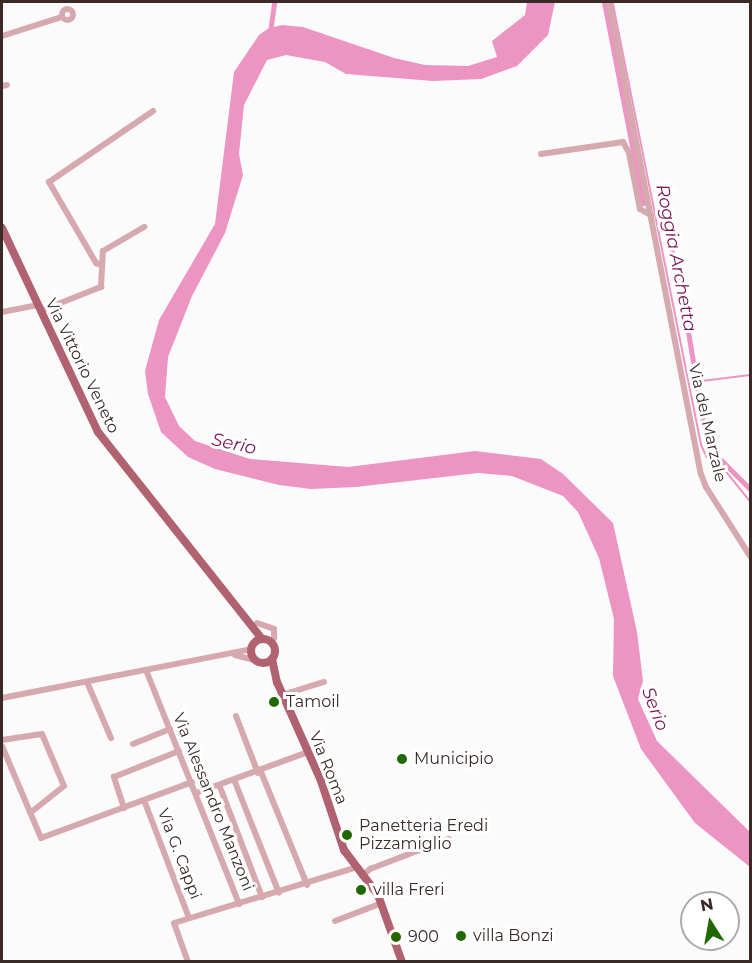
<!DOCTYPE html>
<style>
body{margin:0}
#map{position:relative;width:752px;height:963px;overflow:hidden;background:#fbfbfb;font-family:Montserrat,sans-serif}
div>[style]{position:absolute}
.water>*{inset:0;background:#ec94c2}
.stream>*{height:1.5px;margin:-0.75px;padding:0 0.75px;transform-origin:0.75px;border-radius:0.75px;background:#ec94c2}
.canal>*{height:5px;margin:-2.5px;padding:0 2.5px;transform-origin:2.5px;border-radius:2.5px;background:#ec94c2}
.minor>*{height:6px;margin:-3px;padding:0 3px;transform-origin:3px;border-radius:3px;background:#d6a9af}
.minor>.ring{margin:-3px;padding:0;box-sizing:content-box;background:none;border:6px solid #d6a9af;border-radius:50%}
.major>*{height:8px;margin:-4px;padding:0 4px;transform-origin:4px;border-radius:4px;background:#b16270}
.major>.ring{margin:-4px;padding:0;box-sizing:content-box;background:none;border:8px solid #b16270;border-radius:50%}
.dots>*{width:16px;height:16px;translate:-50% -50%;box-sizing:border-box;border:3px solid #fff;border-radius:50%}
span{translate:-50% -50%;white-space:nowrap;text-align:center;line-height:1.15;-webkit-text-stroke:6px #fff;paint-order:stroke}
.street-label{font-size:16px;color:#392a28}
.poi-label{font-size:16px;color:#392a28}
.left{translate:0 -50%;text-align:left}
.water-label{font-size:18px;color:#7c1556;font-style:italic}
.frame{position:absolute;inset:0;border:3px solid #392a28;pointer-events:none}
.north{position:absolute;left:680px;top:891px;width:60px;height:60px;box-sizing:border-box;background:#fff;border:2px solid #b0aaa9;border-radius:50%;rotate:349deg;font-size:16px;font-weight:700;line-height:24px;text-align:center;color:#392a28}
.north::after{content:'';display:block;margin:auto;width:21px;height:27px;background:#216800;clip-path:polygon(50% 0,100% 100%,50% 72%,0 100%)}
</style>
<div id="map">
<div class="water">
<div style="clip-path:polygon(527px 2px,555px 2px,548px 35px,517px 66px,481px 79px,433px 81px,346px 74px,325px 62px,286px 55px,267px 60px,244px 105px,239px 154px,243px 175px,225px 233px,192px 296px,168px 357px,165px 397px,179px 426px,195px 441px,250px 459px,348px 467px,475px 451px,541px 459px,563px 474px,613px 523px,637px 632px,643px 681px,638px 699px,657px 741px,750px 832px,750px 867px,695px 823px,641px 749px,613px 676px,614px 619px,599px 558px,578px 512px,563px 496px,512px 476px,478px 473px,356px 487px,311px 489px,279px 485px,215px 469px,188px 457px,161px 432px,148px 394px,145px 371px,159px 320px,215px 224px,234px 72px,259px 35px,269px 28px,282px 25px,303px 27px,394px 58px,425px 65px,468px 66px,497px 57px,492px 41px,525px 15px)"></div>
</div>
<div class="stream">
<div style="left:613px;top:2px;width:451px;rotate:78.7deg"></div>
<div style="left:701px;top:444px;width:14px;rotate:65deg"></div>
<div style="left:707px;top:457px;width:16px;rotate:30deg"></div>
<div style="left:721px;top:465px;width:46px;rotate:51.1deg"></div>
<div style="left:702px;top:381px;width:48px;rotate:-7.1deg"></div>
</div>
<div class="canal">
<div style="left:604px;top:2px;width:205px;rotate:79deg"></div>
<div style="left:270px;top:32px;width:30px;rotate:-82deg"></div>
<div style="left:660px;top:214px;width:6px;rotate:45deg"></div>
<div style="left:664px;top:218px;width:80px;rotate:77deg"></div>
<div style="left:682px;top:296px;width:152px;rotate:80.5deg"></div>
<div style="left:707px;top:446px;width:61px;rotate:45deg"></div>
</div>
<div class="minor">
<div style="left:609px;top:2px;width:481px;rotate:79deg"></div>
<div style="left:701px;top:474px;width:14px;rotate:69deg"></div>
<div style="left:706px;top:487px;width:82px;rotate:57.5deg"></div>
<div class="ring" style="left:61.5px;top:8.5px;width:5px;height:5px"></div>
<div style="left:2px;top:36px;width:63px;rotate:-17.6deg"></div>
<div style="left:2px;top:86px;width:5px;rotate:-11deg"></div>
<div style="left:541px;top:154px;width:83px;rotate:-8.3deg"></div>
<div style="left:623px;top:142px;width:13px;rotate:61deg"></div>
<div style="left:629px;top:153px;width:57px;rotate:78.9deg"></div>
<div style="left:640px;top:209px;width:13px;rotate:29deg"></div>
<div style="left:101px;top:265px;width:5px;rotate:-158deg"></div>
<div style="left:96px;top:263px;width:94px;rotate:-120.1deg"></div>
<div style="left:49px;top:182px;width:126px;rotate:-34.3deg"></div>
<div style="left:40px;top:311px;width:66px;rotate:-21.5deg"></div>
<div style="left:101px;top:287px;width:36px;rotate:-87deg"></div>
<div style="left:103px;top:251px;width:48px;rotate:-30.3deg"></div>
<div style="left:2px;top:312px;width:36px;rotate:-11deg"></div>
<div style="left:257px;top:623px;width:18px;rotate:19deg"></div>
<div style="left:274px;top:629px;width:9px;rotate:90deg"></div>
<div style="left:274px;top:638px;width:5px;rotate:143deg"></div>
<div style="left:235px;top:655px;width:20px;rotate:15deg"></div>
<div style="left:146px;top:670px;width:252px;rotate:68.3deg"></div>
<div style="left:87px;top:682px;width:61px;rotate:66.8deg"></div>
<div style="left:282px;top:695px;width:44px;rotate:-17.2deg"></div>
<div style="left:2px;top:698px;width:254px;rotate:-11.1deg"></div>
<div style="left:236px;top:716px;width:61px;rotate:68.9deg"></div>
<div style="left:2px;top:740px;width:40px;rotate:-8.5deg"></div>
<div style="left:42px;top:734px;width:56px;rotate:67.1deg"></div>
<div style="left:64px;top:786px;width:43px;rotate:141.5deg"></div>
<div style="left:133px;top:744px;width:40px;rotate:-22deg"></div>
<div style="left:2px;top:746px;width:100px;rotate:67deg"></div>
<div style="left:41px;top:838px;width:161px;rotate:-20.3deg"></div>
<div style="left:261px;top:772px;width:122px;rotate:67.8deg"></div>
<div style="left:235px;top:782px;width:119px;rotate:68.4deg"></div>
<div style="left:220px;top:787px;width:118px;rotate:69.1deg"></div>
<div style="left:196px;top:793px;width:119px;rotate:-20.1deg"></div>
<div style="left:144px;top:800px;width:126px;rotate:69.1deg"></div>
<div style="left:124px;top:808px;width:33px;rotate:-108deg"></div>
<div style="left:114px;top:777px;width:70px;rotate:-21.8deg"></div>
<div style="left:362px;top:876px;width:11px;rotate:-41deg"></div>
<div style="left:370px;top:869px;width:84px;rotate:-21deg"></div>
<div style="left:335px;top:921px;width:50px;rotate:-21deg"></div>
<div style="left:188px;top:962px;width:41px;rotate:-109.7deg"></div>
<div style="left:174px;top:923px;width:188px;rotate:-17deg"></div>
</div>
<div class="major">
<div style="left:2px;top:228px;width:225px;rotate:64.8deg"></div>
<div style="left:98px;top:432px;width:264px;rotate:51.6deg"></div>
<div class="ring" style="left:251px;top:639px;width:16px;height:16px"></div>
<div style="left:272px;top:659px;width:24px;rotate:78deg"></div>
<div style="left:277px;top:682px;width:108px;rotate:66deg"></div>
<div style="left:321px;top:781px;width:73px;rotate:71.6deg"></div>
<div style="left:344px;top:850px;width:56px;rotate:52.9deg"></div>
<div style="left:378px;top:895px;width:71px;rotate:70.3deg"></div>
</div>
<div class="dots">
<div style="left:274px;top:702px;background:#216800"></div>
<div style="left:402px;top:759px;background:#216800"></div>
<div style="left:347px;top:835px;background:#216800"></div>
<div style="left:361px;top:890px;background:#216800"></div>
<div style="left:461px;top:936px;background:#216800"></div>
<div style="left:396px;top:937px;background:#216800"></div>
</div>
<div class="street-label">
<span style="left:82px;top:366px;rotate:64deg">Via Vittorio Veneto</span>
<span style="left:707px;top:423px;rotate:77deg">Via del Marzale</span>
<span style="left:328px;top:768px;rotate:68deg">Via Roma</span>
<span style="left:213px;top:802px;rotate:68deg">Via Alessandro Manzoni</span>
<span style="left:179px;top:854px;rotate:69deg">Via G. Cappi</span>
</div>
<div class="poi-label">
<span class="left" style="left:286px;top:702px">Tamoil</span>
<span class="left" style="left:414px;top:759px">Municipio</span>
<span class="left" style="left:359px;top:835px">Panetteria Eredi<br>Pizzamiglio</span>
<span class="left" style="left:373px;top:890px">villa Freri</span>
<span class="left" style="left:473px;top:936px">villa Bonzi</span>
<span class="left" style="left:408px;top:937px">900</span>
</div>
<div class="water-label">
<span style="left:676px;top:258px;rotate:79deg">Roggia Archetta</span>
<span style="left:234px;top:444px;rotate:12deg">Serio</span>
<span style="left:655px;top:709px;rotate:69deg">Serio</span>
</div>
<div class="frame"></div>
<div class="north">N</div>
</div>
